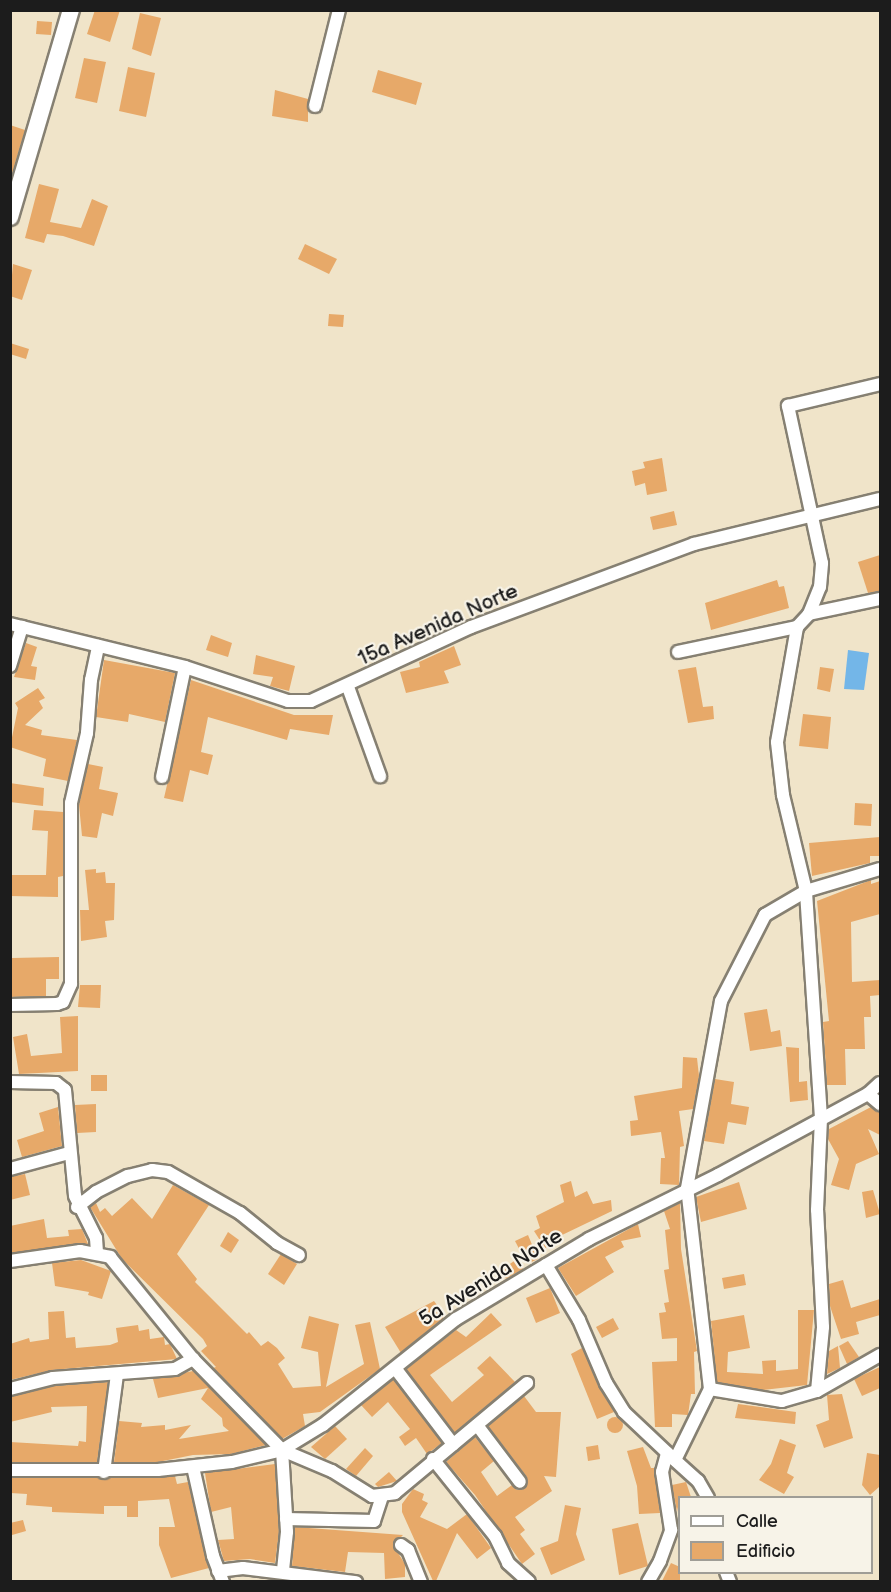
<!DOCTYPE html>
<style>
body{margin:0}
#map{position:relative;width:891px;height:1592px;overflow:hidden;background:#f0e4c9;font-family:"Balsamiq Sans",sans-serif}
div>[style]{position:absolute}
.water>*{inset:0;background:#73b6e8}
.building>*{inset:0;background:#e7a969}
.round{border-radius:50%}
.roads{filter:drop-shadow(2px 0 #868072) drop-shadow(-2px 0 #868072) drop-shadow(0 2px #868072) drop-shadow(0 -2px #868072)}
.street>*{height:12px;margin:-6px;padding:0 6px;transform-origin:6px;border-radius:6px;background:#fff}
.secondary>*{height:16px;margin:-8px;padding:0 8px;transform-origin:8px;border-radius:8px;background:#fff}
span{translate:-50% -50%;white-space:nowrap;text-align:center;line-height:1.15;-webkit-text-stroke:4.5px #f7f3e8;paint-order:stroke}
.street-label{font-size:21px;color:#1c1c1c}
.frame{position:absolute;inset:0;border:12px solid #1c1c1c;pointer-events:none}
.legend{position:absolute;left:678px;top:1496px;width:195px;height:78px;box-sizing:border-box;background:#f7f3e8;border:2px solid #9f9d96;margin:0;padding:8px 10px;list-style:none;font-size:18px;color:#1c1c1c}
.legend li{display:flex;align-items:center;gap:12px;height:30px}
.legend b{width:30px;border:2px solid #9f9d96}
</style>
<div id="map">
<div class="water">
<div style="clip-path:polygon(848px 650px,869px 653px,864px 690px,844px 689px)"></div>
</div>
<div class="building">
<div style="clip-path:polygon(95px 10px,120px 10px,110px 42px,87px 34px)"></div>
<div style="clip-path:polygon(140px 13px,161px 18px,151px 56px,132px 49px)"></div>
<div style="clip-path:polygon(37px 21px,52px 22px,51px 35px,36px 34px)"></div>
<div style="clip-path:polygon(84px 58px,106px 62px,97px 103px,75px 98px)"></div>
<div style="clip-path:polygon(128px 67px,155px 73px,146px 117px,119px 111px)"></div>
<div style="clip-path:polygon(378px 70px,422px 83px,416px 105px,372px 92px)"></div>
<div style="clip-path:polygon(275px 90px,308px 99px,308px 122px,272px 116px)"></div>
<div style="clip-path:polygon(10px 125px,25px 130px,11px 177px,10px 177px)"></div>
<div style="clip-path:polygon(39px 184px,59px 189px,50px 222px,81px 228px,92px 199px,108px 206px,94px 246px,63px 236px,47px 234px,44px 243px,25px 238px)"></div>
<div style="clip-path:polygon(305px 244px,337px 259px,329px 274px,298px 259px)"></div>
<div style="clip-path:polygon(13px 264px,32px 270px,22px 300px,10px 296px)"></div>
<div style="clip-path:polygon(329px 314px,344px 315px,343px 327px,328px 326px)"></div>
<div style="clip-path:polygon(10px 343px,29px 349px,26px 359px,10px 354px)"></div>
<div style="clip-path:polygon(662px 458px,667px 491px,647px 495px,645px 483px,635px 486px,632px 471px,645px 468px,643px 462px)"></div>
<div style="clip-path:polygon(674px 511px,677px 525px,653px 530px,650px 517px)"></div>
<div style="clip-path:polygon(880px 555px,880px 591px,868px 593px,858px 562px)"></div>
<div style="clip-path:polygon(777px 580px,779px 587px,784px 586px,789px 608px,711px 630px,705px 603px)"></div>
<div style="clip-path:polygon(211px 635px,232px 643px,228px 657px,206px 650px)"></div>
<div style="clip-path:polygon(26px 643px,37px 647px,31px 666px,37px 667px,35px 680px,14px 677px)"></div>
<div style="clip-path:polygon(454px 646px,461px 665px,444px 671px,449px 683px,406px 693px,400px 672px,420px 667px,419px 662px)"></div>
<div style="clip-path:polygon(256px 655px,295px 666px,289px 691px,270px 686px,273px 677px,253px 674px)"></div>
<div style="clip-path:polygon(104px 660px,175px 673px,165px 722px,129px 714px,128px 722px,96px 717px)"></div>
<div style="clip-path:polygon(696px 667px,703px 707px,713px 706px,714px 719px,688px 723px,678px 670px)"></div>
<div style="clip-path:polygon(820px 667px,834px 669px,830px 692px,817px 689px)"></div>
<div style="clip-path:polygon(191px 680px,294px 715px,333px 715px,329px 735px,290px 729px,287px 740px,208px 717px,201px 752px,213px 755px,208px 775px,190px 770px,183px 802px,164px 798px)"></div>
<div style="clip-path:polygon(38px 688px,45px 698px,39px 701px,43px 708px,25px 725px,42px 730px,41px 735px,77px 740px,68px 781px,43px 776px,46px 759px,10px 747px,18px 708px,15px 703px)"></div>
<div style="clip-path:polygon(803px 714px,831px 717px,828px 749px,799px 746px)"></div>
<div style="clip-path:polygon(88px 764px,103px 767px,99px 789px,118px 793px,113px 816px,102px 813px,97px 838px,82px 836px,79px 805px)"></div>
<div style="clip-path:polygon(10px 783px,44px 788px,43px 806px,10px 802px)"></div>
<div style="clip-path:polygon(855px 803px,872px 804px,871px 826px,854px 825px)"></div>
<div style="clip-path:polygon(34px 810px,63px 812px,63px 876px,58px 877px,58px 897px,10px 896px,10px 875px,46px 875px,48px 831px,32px 830px)"></div>
<div style="clip-path:polygon(880px 837px,880px 856px,870px 856px,870px 863px,812px 876px,809px 843px)"></div>
<div style="clip-path:polygon(96px 869px,96px 873px,105px 872px,106px 883px,115px 883px,114px 920px,105px 921px,107px 937px,81px 941px,80px 910px,89px 910px,85px 870px)"></div>
<div style="clip-path:polygon(871px 880px,871px 884px,880px 881px,880px 914px,851px 922px,852px 982px,880px 980px,880px 995px,870px 996px,871px 1017px,864px 1017px,865px 1049px,845px 1049px,846px 1085px,827px 1085px,823px 1022px,829px 1021px,817px 901px)"></div>
<div style="clip-path:polygon(59px 957px,59px 979px,46px 979px,46px 996px,10px 997px,12px 958px)"></div>
<div style="clip-path:polygon(80px 985px,101px 985px,100px 1008px,78px 1007px)"></div>
<div style="clip-path:polygon(767px 1009px,771px 1032px,780px 1030px,782px 1046px,750px 1051px,744px 1013px)"></div>
<div style="clip-path:polygon(78px 1016px,78px 1071px,19px 1074px,13px 1037px,27px 1034px,31px 1056px,62px 1053px,60px 1017px)"></div>
<div style="clip-path:polygon(786px 1047px,799px 1048px,799px 1082px,807px 1081px,808px 1100px,790px 1102px)"></div>
<div style="clip-path:polygon(683px 1057px,697px 1058px,699px 1076px,693px 1109px,679px 1111px,684px 1146px,680px 1147px,679px 1185px,660px 1184px,661px 1158px,665px 1158px,661px 1132px,631px 1136px,630px 1121px,638px 1120px,634px 1096px,682px 1088px)"></div>
<div style="clip-path:polygon(91px 1075px,107px 1075px,107px 1091px,91px 1091px)"></div>
<div style="clip-path:polygon(715px 1079px,734px 1082px,731px 1104px,749px 1107px,746px 1125px,728px 1122px,724px 1144px,704px 1141px)"></div>
<div style="clip-path:polygon(96px 1104px,96px 1132px,77px 1133px,75px 1105px)"></div>
<div style="clip-path:polygon(58px 1107px,62px 1146px,22px 1157px,17px 1140px,44px 1131px,39px 1113px)"></div>
<div style="clip-path:polygon(871px 1107px,880px 1112px,880px 1135px,868px 1129px,879px 1154px,856px 1164px,849px 1190px,831px 1185px,839px 1159px,828px 1139px,829px 1129px)"></div>
<div style="clip-path:polygon(25px 1174px,30px 1195px,10px 1200px,10px 1177px)"></div>
<div style="clip-path:polygon(571px 1181px,575px 1197px,587px 1191px,593px 1204px,611px 1200px,612px 1211px,560px 1236px,562px 1240px,545px 1248px,534px 1231px,540px 1228px,536px 1216px,564px 1202px,560px 1185px)"></div>
<div style="clip-path:polygon(739px 1182px,747px 1209px,701px 1222px,696px 1197px)"></div>
<div style="clip-path:polygon(173px 1185px,209px 1205px,177px 1254px,197px 1279px,195px 1282px,247px 1334px,249px 1332px,261px 1346px,268px 1341px,277px 1348px,285px 1358px,278px 1364px,293px 1388px,321px 1386px,318px 1352px,301px 1348px,309px 1316px,339px 1324px,326px 1387px,364px 1364px,355px 1325px,370px 1322px,380px 1369px,320px 1412px,303px 1414px,305px 1426px,282px 1439px,213px 1368px,216px 1367px,201px 1351px,207px 1346px,203px 1339px,122px 1259px,90px 1207px,96px 1203px,100px 1212px,105px 1208px,112px 1216px,132px 1198px,152px 1219px)"></div>
<div style="clip-path:polygon(873px 1190px,880px 1214px,866px 1218px,862px 1192px)"></div>
<div style="clip-path:polygon(680px 1203px,681px 1249px,697px 1351px,694px 1352px,695px 1394px,691px 1394px,688px 1415px,672px 1414px,672px 1427px,655px 1427px,652px 1362px,677px 1361px,677px 1338px,662px 1339px,659px 1313px,666px 1312px,664px 1303px,669px 1302px,664px 1270px,669px 1269px,665px 1230px,670px 1229px,664px 1211px)"></div>
<div style="clip-path:polygon(44px 1219px,47px 1238px,69px 1236px,68px 1230px,82px 1229px,88px 1244px,10px 1253px,10px 1226px)"></div>
<div style="clip-path:polygon(638px 1224px,641px 1237px,621px 1241px,624px 1247px,605px 1257px,614px 1272px,576px 1296px,558px 1268px)"></div>
<div style="clip-path:polygon(228px 1232px,239px 1240px,231px 1253px,220px 1246px)"></div>
<div style="clip-path:polygon(528px 1235px,538px 1259px,527px 1264px,515px 1241px)"></div>
<div style="clip-path:polygon(281px 1254px,297px 1264px,284px 1285px,268px 1274px)"></div>
<div style="clip-path:polygon(517px 1259px,523px 1269px,506px 1279px,501px 1270px)"></div>
<div style="clip-path:polygon(81px 1260px,111px 1271px,102px 1299px,88px 1295px,89px 1292px,55px 1286px,52px 1263px)"></div>
<div style="clip-path:polygon(744px 1274px,746px 1285px,724px 1289px,722px 1278px)"></div>
<div style="clip-path:polygon(843px 1280px,851px 1308px,880px 1299px,880px 1315px,856px 1322px,859px 1334px,841px 1339px,830px 1306px,829px 1284px)"></div>
<div style="clip-path:polygon(550px 1288px,560px 1313px,536px 1323px,526px 1298px)"></div>
<div style="clip-path:polygon(434px 1301px,446px 1317px,401px 1353px,385px 1327px)"></div>
<div style="clip-path:polygon(798px 1310px,814px 1310px,807px 1385px,763px 1390px,717px 1382px,711px 1321px,744px 1315px,750px 1348px,728px 1352px,727px 1372px,763px 1374px,762px 1361px,776px 1360px,776px 1371px,798px 1369px)"></div>
<div style="clip-path:polygon(64px 1311px,66px 1338px,75px 1337px,76px 1348px,110px 1345px,118px 1342px,116px 1328px,138px 1325px,139px 1331px,149px 1329px,150px 1339px,164px 1337px,165px 1345px,170px 1344px,177px 1359px,52px 1370px,10px 1380px,10px 1344px,29px 1338px,30px 1342px,49px 1339px,48px 1312px)"></div>
<div style="clip-path:polygon(491px 1313px,502px 1325px,430px 1375px,452px 1402px,484px 1375px,477px 1368px,490px 1356px,515px 1382px,455px 1433px,406px 1369px,456px 1330px,466px 1337px)"></div>
<div style="clip-path:polygon(613px 1318px,619px 1329px,602px 1338px,596px 1327px)"></div>
<div style="clip-path:polygon(848px 1341px,859px 1357px,847px 1364px,839px 1346px)"></div>
<div style="clip-path:polygon(838px 1346px,840px 1368px,827px 1374px,829px 1351px)"></div>
<div style="clip-path:polygon(582px 1348px,614px 1412px,597px 1419px,571px 1354px)"></div>
<div style="clip-path:polygon(880px 1367px,880px 1388px,862px 1396px,854px 1379px)"></div>
<div style="clip-path:polygon(193px 1371px,266px 1445px,231px 1454px,193px 1455px,158px 1462px,114px 1462px,119px 1421px,142px 1423px,141px 1427px,165px 1425px,165px 1430px,191px 1425px,179px 1439px,229px 1431px,223px 1426px,222px 1418px,201px 1399px,208px 1388px,158px 1398px,153px 1379px)"></div>
<div style="clip-path:polygon(393px 1379px,442px 1443px,427px 1454px,416px 1438px,405px 1446px,399px 1437px,410px 1429px,388px 1402px,372px 1417px,361px 1405px)"></div>
<div style="clip-path:polygon(108px 1382px,97px 1462px,10px 1462px,10px 1442px,78px 1446px,79px 1441px,86px 1442px,87px 1406px,51px 1407px,52px 1412px,10px 1422px,10px 1397px,54px 1386px)"></div>
<div style="clip-path:polygon(842px 1394px,853px 1438px,824px 1448px,816px 1425px,829px 1420px,827px 1395px)"></div>
<div style="clip-path:polygon(524px 1396px,536px 1412px,561px 1412px,556px 1477px,544px 1476px,552px 1491px,515px 1517px,525px 1530px,520px 1534px,535px 1554px,522px 1564px,475px 1495px,446px 1462px,475px 1437px,494px 1461px,481px 1472px,497px 1496px,512px 1485px,517px 1490px,525px 1488px,527px 1477px,488px 1426px)"></div>
<div style="clip-path:polygon(738px 1404px,796px 1412px,795px 1424px,735px 1418px)"></div>
<div class="round" style="left:607px;top:1417px;width:16px;height:16px"></div>
<div style="clip-path:polygon(335px 1426px,347px 1439px,325px 1459px,311px 1447px)"></div>
<div style="clip-path:polygon(780px 1439px,796px 1445px,787px 1473px,794px 1477px,784px 1494px,759px 1480px,771px 1464px)"></div>
<div style="clip-path:polygon(598px 1445px,600px 1459px,588px 1461px,586px 1447px)"></div>
<div style="clip-path:polygon(643px 1447px,651px 1468px,654px 1468px,660px 1513px,639px 1514px,637px 1486px,627px 1451px)"></div>
<div style="clip-path:polygon(365px 1448px,373px 1456px,356px 1476px,346px 1469px)"></div>
<div style="clip-path:polygon(867px 1453px,880px 1455px,879px 1487px,870px 1495px,862px 1485px)"></div>
<div style="clip-path:polygon(275px 1464px,279px 1532px,275px 1563px,250px 1559px,224px 1561px,218px 1540px,234px 1539px,231px 1507px,211px 1512px,205px 1473px)"></div>
<div style="clip-path:polygon(389px 1472px,397px 1481px,378px 1487px,375px 1484px)"></div>
<div style="clip-path:polygon(175px 1476px,177px 1484px,188px 1482px,209px 1568px,171px 1578px,159px 1545px,159px 1527px,175px 1527px,169px 1499px,138px 1501px,138px 1517px,127px 1517px,127px 1506px,104px 1506px,104px 1514px,52px 1512px,52px 1507px,26px 1505px,27px 1494px,10px 1493px,10px 1478px)"></div>
<div style="clip-path:polygon(686px 1482px,691px 1497px,680px 1497px,677px 1512px,672px 1485px)"></div>
<div style="clip-path:polygon(413px 1489px,424px 1494px,422px 1500px,428px 1503px,420px 1517px,447px 1529px,467px 1514px,491px 1548px,477px 1559px,457px 1533px,436px 1581px,433px 1581px,402px 1512px,402px 1504px)"></div>
<div style="clip-path:polygon(565px 1505px,581px 1508px,576px 1534px,585px 1560px,551px 1575px,540px 1548px,558px 1541px)"></div>
<div style="clip-path:polygon(23px 1520px,26px 1531px,12px 1535px,10px 1523px)"></div>
<div style="clip-path:polygon(638px 1523px,648px 1566px,619px 1575px,612px 1529px)"></div>
<div style="clip-path:polygon(295px 1527px,403px 1535px,393px 1545px,405px 1564px,405px 1577px,385px 1579px,384px 1553px,348px 1552px,345px 1572px,292px 1566px)"></div>
<div style="clip-path:polygon(671px 1563px,680px 1567px,680px 1581px,662px 1581px)"></div>
</div>
<div class="roads">
<div class="street">
<div style="left:315px;top:106px;width:99px;rotate:-76deg"></div>
<div style="left:809px;top:614px;width:73px;rotate:-11.9deg"></div>
<div style="left:10px;top:624px;width:180px;rotate:13.8deg"></div>
<div style="left:185px;top:667px;width:108px;rotate:18.3deg"></div>
<div style="left:288px;top:701px;width:23px"></div>
<div style="left:311px;top:701px;width:176px;rotate:-24.8deg"></div>
<div style="left:471px;top:627px;width:238px;rotate:-20.4deg"></div>
<div style="left:694px;top:544px;width:191px;rotate:-13.6deg"></div>
<div style="left:678px;top:652px;width:122px;rotate:-11.9deg"></div>
<div style="left:10px;top:666px;width:41px;rotate:-72.9deg"></div>
<div style="left:348px;top:687px;width:95px;rotate:70.2deg"></div>
<div style="left:162px;top:777px;width:112px;rotate:-78.2deg"></div>
<div style="left:10px;top:1005px;width:47px;rotate:-1.2deg"></div>
<div style="left:57px;top:1004px;width:6px;rotate:-18deg"></div>
<div style="left:63px;top:1002px;width:20px;rotate:-66deg"></div>
<div style="left:71px;top:984px;width:181px;rotate:-90deg"></div>
<div style="left:71px;top:803px;width:72px;rotate:-77.1deg"></div>
<div style="left:87px;top:733px;width:53px;rotate:-85.7deg"></div>
<div style="left:91px;top:680px;width:35px;rotate:-78deg"></div>
<div style="left:10px;top:1082px;width:46px;rotate:1.2deg"></div>
<div style="left:56px;top:1083px;width:11px;rotate:38deg"></div>
<div style="left:65px;top:1090px;width:106px;rotate:84.6deg"></div>
<div style="left:75px;top:1196px;width:47px;rotate:63.4deg"></div>
<div style="left:96px;top:1238px;width:14px;rotate:86deg"></div>
<div style="left:868px;top:1094px;width:16px;rotate:40deg"></div>
<div style="left:10px;top:1169px;width:61px;rotate:-15.2deg"></div>
<div style="left:77px;top:1207px;width:24px;rotate:-38deg"></div>
<div style="left:96px;top:1192px;width:36px;rotate:-27deg"></div>
<div style="left:128px;top:1176px;width:25px;rotate:-14deg"></div>
<div style="left:152px;top:1170px;width:16px;rotate:7deg"></div>
<div style="left:168px;top:1172px;width:83px;rotate:29.7deg"></div>
<div style="left:240px;top:1213px;width:48px;rotate:39deg"></div>
<div style="left:277px;top:1243px;width:25px;rotate:29deg"></div>
<div style="left:10px;top:1261px;width:71px;rotate:-8.1deg"></div>
<div style="left:80px;top:1251px;width:31px;rotate:11deg"></div>
<div style="left:110px;top:1257px;width:132px;rotate:50.9deg"></div>
<div style="left:193px;top:1359px;width:127px;rotate:45.6deg"></div>
<div style="left:282px;top:1450px;width:54px;rotate:22.8deg"></div>
<div style="left:332px;top:1471px;width:47px;rotate:32deg"></div>
<div style="left:372px;top:1496px;width:23px;rotate:-7deg"></div>
<div style="left:395px;top:1493px;width:172px;rotate:-39.8deg"></div>
<div style="left:546px;top:1265px;width:64px;rotate:59deg"></div>
<div style="left:579px;top:1320px;width:69px;rotate:66.8deg"></div>
<div style="left:606px;top:1383px;width:34px;rotate:58deg"></div>
<div style="left:624px;top:1412px;width:70px;rotate:43.3deg"></div>
<div style="left:395px;top:1368px;width:96px;rotate:52.7deg"></div>
<div style="left:10px;top:1389px;width:44px;rotate:-14.3deg"></div>
<div style="left:53px;top:1378px;width:122px;rotate:-4.2deg"></div>
<div style="left:175px;top:1369px;width:21px;rotate:-29deg"></div>
<div style="left:710px;top:1389px;width:202px;rotate:-96.5deg"></div>
<div style="left:687px;top:1188px;width:190px;rotate:-79.7deg"></div>
<div style="left:721px;top:1001px;width:97px;rotate:-62.9deg"></div>
<div style="left:765px;top:915px;width:48px;rotate:-30.3deg"></div>
<div style="left:806px;top:891px;width:77px;rotate:-16.6deg"></div>
<div style="left:817px;top:1391px;width:64px;rotate:-84.6deg"></div>
<div style="left:823px;top:1327px;width:117px;rotate:-92.9deg"></div>
<div style="left:817px;top:1210px;width:92px;rotate:-87.5deg"></div>
<div style="left:821px;top:1118px;width:227px;rotate:-93.8deg"></div>
<div style="left:806px;top:891px;width:99px;rotate:-103.5deg"></div>
<div style="left:783px;top:795px;width:53px;rotate:-96.5deg"></div>
<div style="left:777px;top:742px;width:117px;rotate:-80.1deg"></div>
<div style="left:797px;top:627px;width:18px;rotate:-47deg"></div>
<div style="left:809px;top:614px;width:29px;rotate:-68deg"></div>
<div style="left:820px;top:587px;width:24px;rotate:-85deg"></div>
<div style="left:822px;top:563px;width:161px;rotate:-102.2deg"></div>
<div style="left:788px;top:406px;width:95px;rotate:-13.4deg"></div>
<div style="left:477px;top:1425px;width:71px;rotate:53deg"></div>
<div style="left:282px;top:1450px;width:82px;rotate:86.5deg"></div>
<div style="left:287px;top:1532px;width:39px;rotate:96deg"></div>
<div style="left:433px;top:1459px;width:99px;rotate:51.2deg"></div>
<div style="left:495px;top:1536px;width:30px;rotate:64deg"></div>
<div style="left:508px;top:1563px;width:28px;rotate:42deg"></div>
<div style="left:193px;top:1467px;width:91px;rotate:77.3deg"></div>
<div style="left:213px;top:1556px;width:28px;rotate:69deg"></div>
<div style="left:10px;top:1470px;width:148px"></div>
<div style="left:158px;top:1470px;width:74px;rotate:-6.2deg"></div>
<div style="left:232px;top:1462px;width:51px;rotate:-13.5deg"></div>
<div style="left:282px;top:1450px;width:48px;rotate:-31.4deg"></div>
<div style="left:323px;top:1425px;width:170px;rotate:-38.6deg"></div>
<div style="left:456px;top:1319px;width:155px;rotate:-31deg"></div>
<div style="left:589px;top:1239px;width:144px;rotate:-26.4deg"></div>
<div style="left:718px;top:1175px;width:170px;rotate:-28.4deg"></div>
<div style="left:868px;top:1094px;width:16px;rotate:-43deg"></div>
<div style="left:104px;top:1472px;width:98px;rotate:-82.4deg"></div>
<div style="left:708px;top:1498px;width:20px;rotate:-120deg"></div>
<div style="left:698px;top:1481px;width:31px;rotate:-138deg"></div>
<div style="left:675px;top:1460px;width:79px;rotate:-63.8deg"></div>
<div style="left:710px;top:1389px;width:73px;rotate:9.5deg"></div>
<div style="left:782px;top:1401px;width:36px;rotate:-16deg"></div>
<div style="left:817px;top:1391px;width:73px;rotate:-29.7deg"></div>
<div style="left:286px;top:1519px;width:88px;rotate:1.3deg"></div>
<div style="left:374px;top:1521px;width:25px;rotate:-72deg"></div>
<div style="left:401px;top:1545px;width:9px;rotate:36deg"></div>
<div style="left:408px;top:1550px;width:35px;rotate:68deg"></div>
<div style="left:218px;top:1571px;width:25px;rotate:-7deg"></div>
<div style="left:243px;top:1568px;width:114px;rotate:7.1deg"></div>
<div style="left:726px;top:1572px;width:11px;rotate:68deg"></div>
<div style="left:648px;top:1582px;width:24px;rotate:-60deg"></div>
<div style="left:660px;top:1561px;width:33px;rotate:-70deg"></div>
<div style="left:671px;top:1530px;width:59px;rotate:-98.8deg"></div>
<div style="left:662px;top:1472px;width:20px;rotate:-75deg"></div>
</div>
<div class="secondary">
<div style="left:10px;top:217px;width:216px;rotate:-73.6deg"></div>
</div>
</div>
<div class="street-label">
<span style="left:438px;top:625px;rotate:-24deg">15a Avenida Norte</span>
<span style="left:491px;top:1278px;rotate:-32deg">5a Avenida Norte</span>
</div>
<div class="frame"></div>
<ul class="legend">
<li><b style="height:8px;background:#fff"></b>Calle</li>
<li><b style="height:16px;background:#e7a969"></b>Edificio</li>
</ul>
</div>
